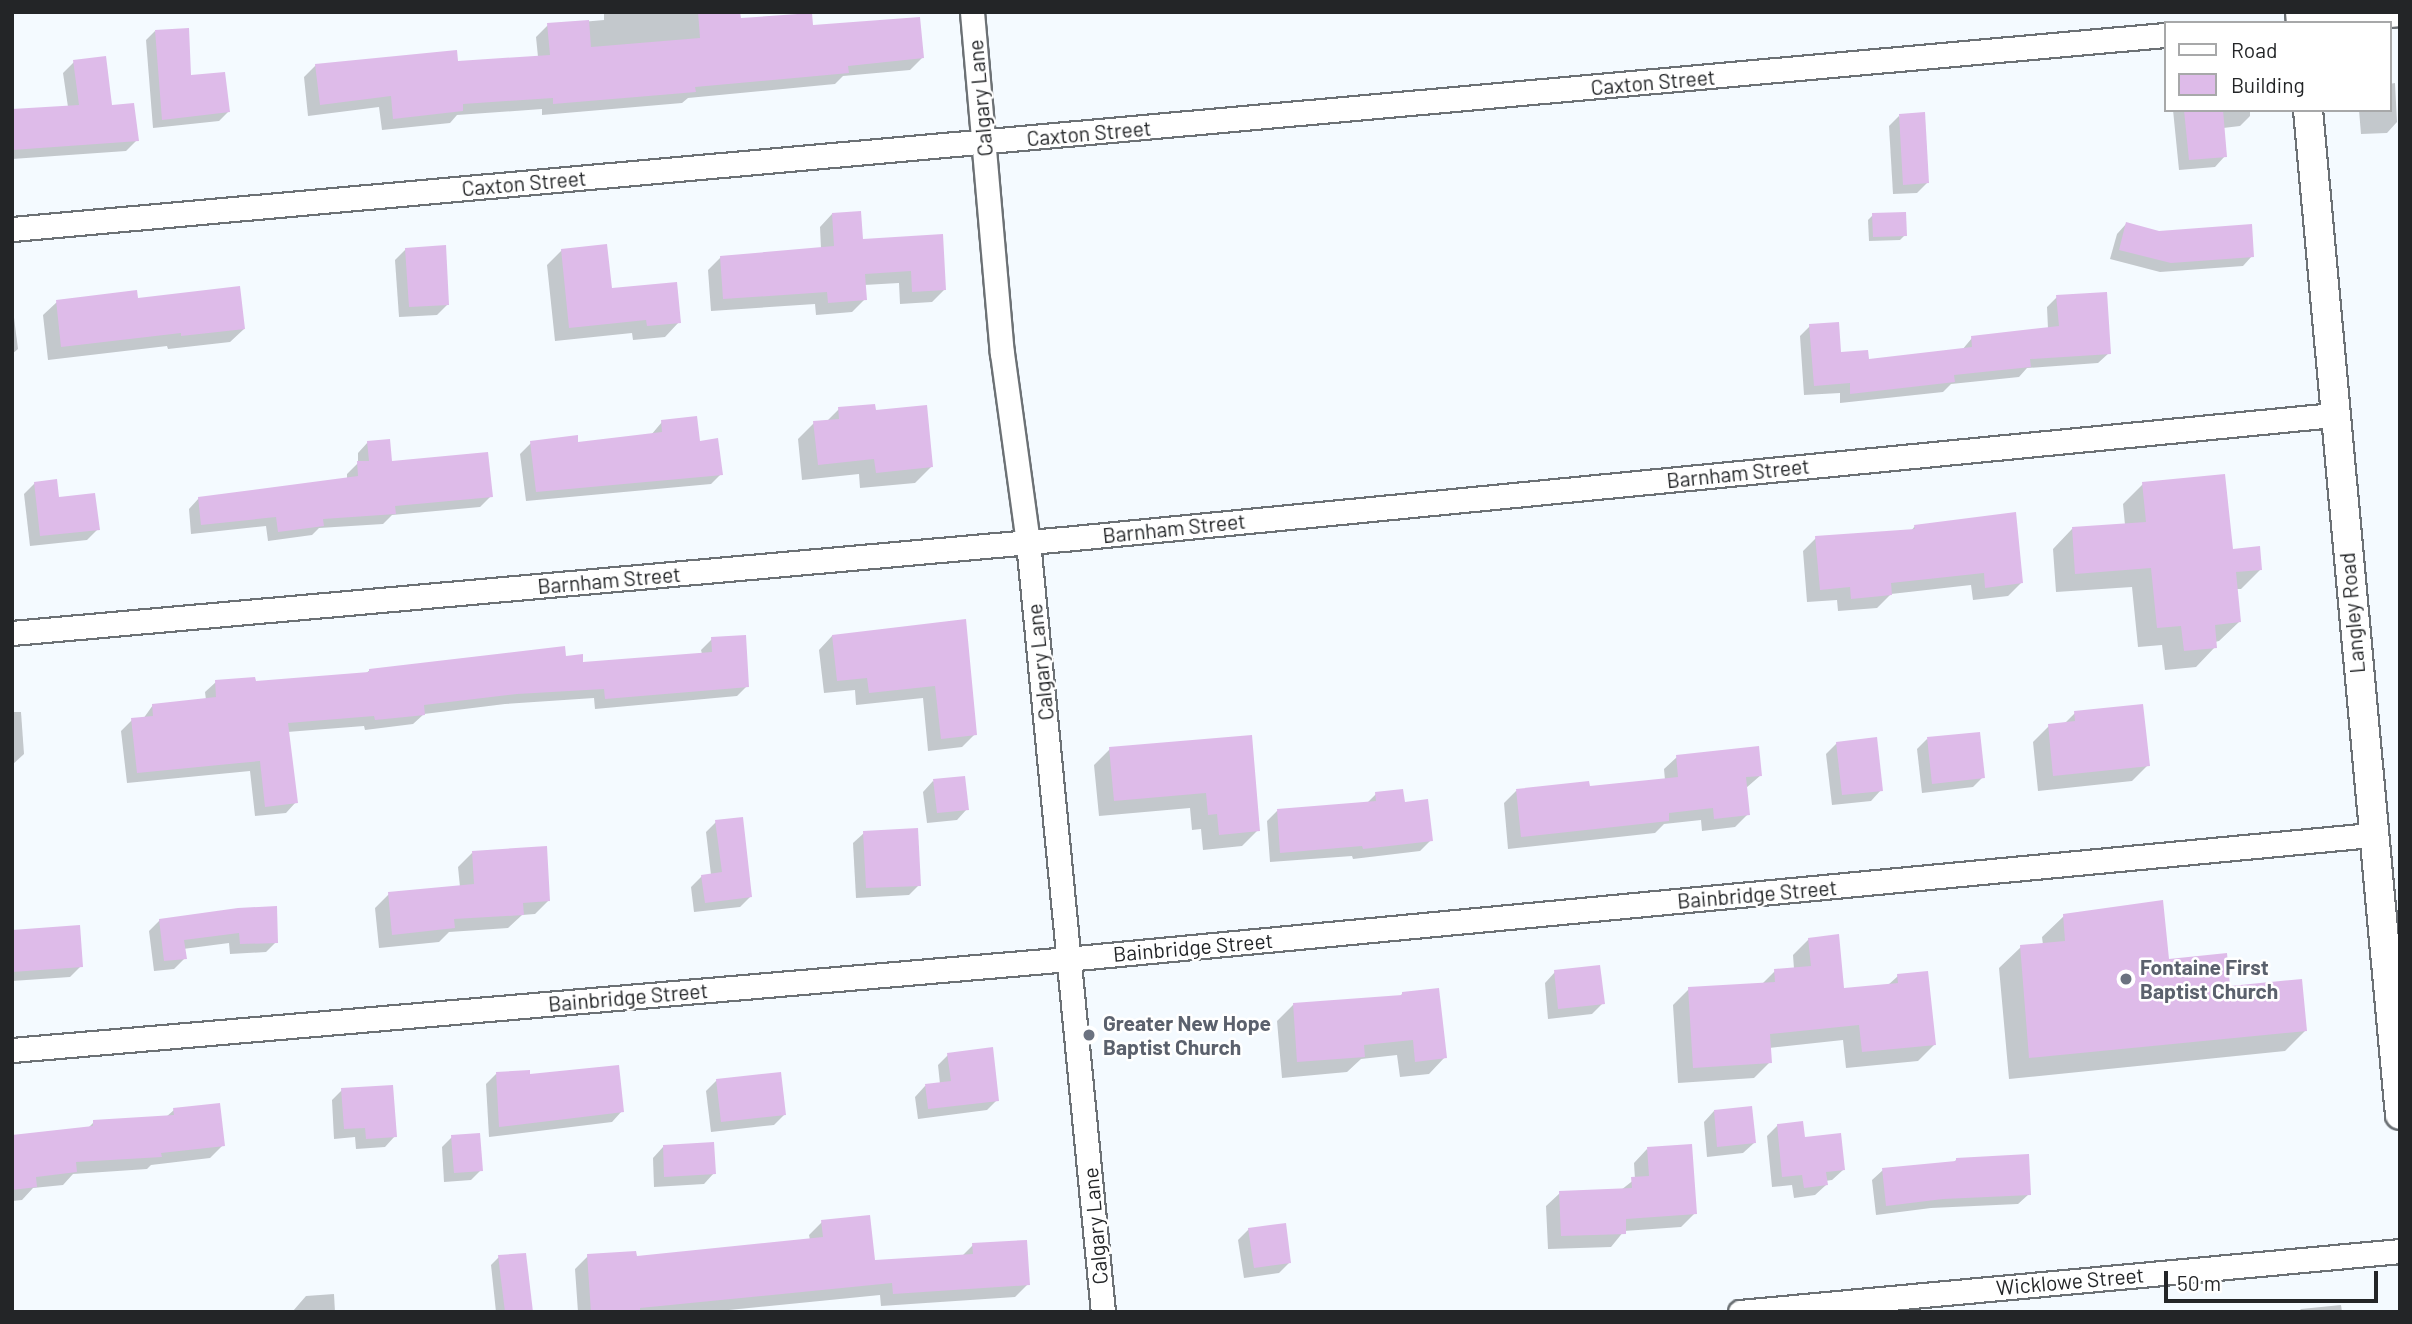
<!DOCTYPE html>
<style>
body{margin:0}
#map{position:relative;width:2412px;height:1324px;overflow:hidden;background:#f4faff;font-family:Barlow,sans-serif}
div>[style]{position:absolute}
.shadow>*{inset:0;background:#0003}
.building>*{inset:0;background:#debbe9}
.roads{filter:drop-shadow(2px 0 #6c7175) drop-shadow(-2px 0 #6c7175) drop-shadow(0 2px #6c7175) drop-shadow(0 -2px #6c7175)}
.minor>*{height:23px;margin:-11.5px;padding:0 11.5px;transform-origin:11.5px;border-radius:11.5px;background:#fff}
.tertiary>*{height:28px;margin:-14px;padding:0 14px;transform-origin:14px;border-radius:14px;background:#fff}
.dots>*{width:19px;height:19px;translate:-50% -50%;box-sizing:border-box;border:4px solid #fff;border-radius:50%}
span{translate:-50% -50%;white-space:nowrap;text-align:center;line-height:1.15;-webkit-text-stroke:5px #fff;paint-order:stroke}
.street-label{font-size:21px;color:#232527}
.worship-label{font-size:21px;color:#5b616d;font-weight:700}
.left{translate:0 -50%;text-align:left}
.frame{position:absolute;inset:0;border:14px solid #232527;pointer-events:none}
.legend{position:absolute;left:2164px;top:21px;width:228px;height:91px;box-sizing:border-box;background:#fff;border:2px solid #a7a8a9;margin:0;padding:9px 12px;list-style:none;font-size:21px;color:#232527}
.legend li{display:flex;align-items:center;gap:14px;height:35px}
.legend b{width:35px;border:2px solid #a7a8a9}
.scale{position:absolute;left:2164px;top:1271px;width:214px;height:32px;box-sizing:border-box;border:4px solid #232527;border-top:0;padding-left:9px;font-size:21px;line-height:24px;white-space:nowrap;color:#232527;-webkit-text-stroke:5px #fff;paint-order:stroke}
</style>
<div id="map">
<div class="shadow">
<div style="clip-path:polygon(604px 12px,738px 12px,739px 20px,812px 27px,922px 58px,910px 70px,843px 76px,835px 84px,688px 98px,682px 103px,542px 115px,542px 109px,457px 115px,450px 123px,382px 130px,379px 107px,308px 116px,304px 77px,316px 65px,456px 63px,538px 57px,536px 37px,548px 25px,604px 20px)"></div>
<div style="clip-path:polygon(155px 31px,189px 77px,228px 112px,219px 121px,153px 128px,146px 40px)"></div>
<div style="clip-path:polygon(74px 62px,137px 140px,126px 151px,12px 159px,12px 111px,68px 107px,63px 73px)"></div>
<div style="clip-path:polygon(2395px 83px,2397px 122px,2387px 133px,2361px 134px,2359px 110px,2389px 110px,2389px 84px)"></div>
<div style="clip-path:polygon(2173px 110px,2250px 110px,2250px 116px,2240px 126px,2223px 128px,2225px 156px,2215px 167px,2179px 170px)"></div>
<div style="clip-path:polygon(1899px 116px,1928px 182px,1917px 193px,1893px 194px,1889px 126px)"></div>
<div style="clip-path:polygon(832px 214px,861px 241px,944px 290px,932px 302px,900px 304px,899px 283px,864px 285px,865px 299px,852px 312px,816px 315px,815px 304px,711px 311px,708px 270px,721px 257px,821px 249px,820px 227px)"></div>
<div style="clip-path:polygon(1873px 215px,1905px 235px,1900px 240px,1869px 241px,1868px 220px)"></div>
<div style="clip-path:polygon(2126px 224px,2252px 256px,2243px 266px,2160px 272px,2110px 259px,2117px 234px)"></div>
<div style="clip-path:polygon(406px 249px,448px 304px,437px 315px,399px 317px,395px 260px)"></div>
<div style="clip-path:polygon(562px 250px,610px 290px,679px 322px,665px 337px,633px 340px,632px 333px,555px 341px,547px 265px)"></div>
<div style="clip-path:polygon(2057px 297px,2109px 353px,2098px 363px,2027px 368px,2019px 377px,1951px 384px,1943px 392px,1840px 403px,1840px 393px,1804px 395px,1800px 336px,1810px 326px,1839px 354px,1867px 361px,1962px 350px,1972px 338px,2048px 329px,2047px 307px)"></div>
<div style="clip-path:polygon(136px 300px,244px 329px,230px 342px,168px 349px,167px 346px,48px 360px,43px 315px,57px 302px)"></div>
<div style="clip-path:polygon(12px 302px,18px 349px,12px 354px)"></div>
<div style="clip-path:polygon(839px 409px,874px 412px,931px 467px,915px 483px,860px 488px,859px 474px,802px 480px,798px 439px,814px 423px,826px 422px)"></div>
<div style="clip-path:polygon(662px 422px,699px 443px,721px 474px,711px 484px,526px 501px,520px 454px,531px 443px,577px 444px,651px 435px)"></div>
<div style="clip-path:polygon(368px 442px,390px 463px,491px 496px,480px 507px,392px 515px,383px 524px,319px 528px,312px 535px,268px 541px,266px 526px,191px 534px,189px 509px,199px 498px,347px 479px,347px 474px,358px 463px,358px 453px)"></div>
<div style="clip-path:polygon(35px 483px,98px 529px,87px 540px,30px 546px,24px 494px)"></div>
<div style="clip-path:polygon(2143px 484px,2231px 551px,2261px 569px,2241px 589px,2236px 589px,2239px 622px,2219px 641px,2215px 642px,2215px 647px,2196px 667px,2165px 670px,2162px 645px,2138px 647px,2132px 587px,2056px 592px,2053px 549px,2072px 529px,2125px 525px,2123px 504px)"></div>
<div style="clip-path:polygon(1915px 526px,2021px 583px,2008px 596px,1973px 600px,1971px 585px,1891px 594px,1877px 608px,1838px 611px,1837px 600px,1807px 602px,1803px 551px,1816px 538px,1911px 531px)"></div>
<div style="clip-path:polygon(964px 621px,975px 734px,962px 747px,928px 751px,923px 698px,856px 705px,855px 690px,824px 693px,819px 650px,832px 636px)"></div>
<div style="clip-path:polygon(712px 639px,747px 686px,737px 696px,595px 709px,594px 698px,505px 704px,424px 714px,413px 724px,365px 730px,364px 726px,287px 732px,296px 802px,286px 813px,255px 816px,250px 771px,127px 783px,121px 731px,132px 720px,143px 719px,153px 705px,206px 700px,205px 692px,216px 682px,254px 683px,365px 674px,370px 670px,564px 658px,581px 664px,702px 654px,701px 650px)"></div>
<div style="clip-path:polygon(12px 712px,21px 712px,24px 754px,12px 765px)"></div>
<div style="clip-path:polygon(2075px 713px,2148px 765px,2132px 781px,2038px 791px,2033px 742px,2049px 726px,2064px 724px)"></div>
<div style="clip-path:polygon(1250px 737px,1258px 830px,1242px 846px,1203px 850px,1201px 829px,1192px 830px,1190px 808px,1099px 816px,1094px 765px,1110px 749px)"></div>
<div style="clip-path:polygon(1927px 739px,1983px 777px,1973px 787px,1922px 793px,1917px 749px)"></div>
<div style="clip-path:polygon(1837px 743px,1881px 790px,1871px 801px,1832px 805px,1826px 754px)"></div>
<div style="clip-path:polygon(1677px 757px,1761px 775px,1746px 788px,1748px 814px,1735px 827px,1702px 831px,1701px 820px,1664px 824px,1655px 833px,1508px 849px,1504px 803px,1516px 791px,1588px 788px,1665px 780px,1664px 769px)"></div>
<div style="clip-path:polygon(933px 781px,967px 809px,957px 820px,927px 823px,923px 792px)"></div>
<div style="clip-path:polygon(1376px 794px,1403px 804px,1431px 840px,1420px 851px,1353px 859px,1352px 856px,1270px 862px,1267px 821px,1277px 811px,1366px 804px)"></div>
<div style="clip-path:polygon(716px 822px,751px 896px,740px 907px,694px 912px,691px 887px,702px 876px,711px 875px,706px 832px)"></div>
<div style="clip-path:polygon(864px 833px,919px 885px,909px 895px,856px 898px,853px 843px)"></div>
<div style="clip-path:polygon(472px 853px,549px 900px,535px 914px,522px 915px,508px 928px,449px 932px,439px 942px,379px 948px,375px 908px,389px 894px,460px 887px,458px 867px)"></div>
<div style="clip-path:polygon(238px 909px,276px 942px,266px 952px,230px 954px,229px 943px,183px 949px,185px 958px,174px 969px,154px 971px,149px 931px,160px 920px)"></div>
<div style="clip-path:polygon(2064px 916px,2229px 988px,2306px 1030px,2285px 1051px,2009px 1079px,1999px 968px,2021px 947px,2043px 945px,2042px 937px)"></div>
<div style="clip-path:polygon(12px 932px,81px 966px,70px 977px,12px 981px)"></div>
<div style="clip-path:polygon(1809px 939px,1843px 990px,1888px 985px,1898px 976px,1934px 1045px,1918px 1061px,1846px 1068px,1843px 1040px,1769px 1048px,1770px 1062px,1754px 1078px,1678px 1083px,1673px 1005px,1689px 989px,1762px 984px,1775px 971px,1794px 969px,1793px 955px)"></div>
<div style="clip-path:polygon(1555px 972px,1603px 1003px,1592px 1014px,1548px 1019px,1545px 983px)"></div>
<div style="clip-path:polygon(1403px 993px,1445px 1057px,1429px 1074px,1400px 1077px,1397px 1055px,1361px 1059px,1347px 1072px,1282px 1078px,1277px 1021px,1293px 1005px,1399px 997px)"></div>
<div style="clip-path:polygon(948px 1055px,997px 1100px,987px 1110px,918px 1119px,915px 1097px,925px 1086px,940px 1084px,938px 1065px)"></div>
<div style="clip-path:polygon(496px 1074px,528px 1076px,622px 1111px,612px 1122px,489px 1137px,486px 1084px)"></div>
<div style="clip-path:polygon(717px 1080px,784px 1115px,774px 1125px,711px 1132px,706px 1091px)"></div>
<div style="clip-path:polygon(342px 1090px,395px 1136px,385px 1147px,356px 1149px,355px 1137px,334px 1139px,332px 1100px)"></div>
<div style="clip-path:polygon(174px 1110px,223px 1145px,210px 1158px,151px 1165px,147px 1169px,73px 1174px,63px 1185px,33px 1188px,22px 1200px,12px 1201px,12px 1137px,87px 1129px,94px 1122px,166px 1117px)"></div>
<div style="clip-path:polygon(1714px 1111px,1754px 1143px,1743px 1153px,1707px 1157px,1704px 1122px)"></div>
<div style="clip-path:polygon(1778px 1125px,1843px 1170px,1832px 1180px,1825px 1181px,1826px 1185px,1815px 1195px,1794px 1198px,1792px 1185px,1772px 1187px,1767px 1136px)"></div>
<div style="clip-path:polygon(452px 1137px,481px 1170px,471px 1180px,444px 1182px,442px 1147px)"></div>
<div style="clip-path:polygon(663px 1147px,714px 1173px,704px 1184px,654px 1187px,653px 1158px)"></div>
<div style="clip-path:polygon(1647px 1149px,1695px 1213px,1681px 1227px,1624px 1231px,1611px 1247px,1548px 1249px,1546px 1206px,1560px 1193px,1621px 1190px,1635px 1179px,1634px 1163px)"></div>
<div style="clip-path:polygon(1957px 1159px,2029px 1194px,2018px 1204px,1931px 1208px,1876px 1215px,1872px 1180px,1883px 1170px,1953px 1163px)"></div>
<div style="clip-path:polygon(822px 1222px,873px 1262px,961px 1257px,973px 1245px,1028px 1284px,1015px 1297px,881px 1306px,880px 1295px,709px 1312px,578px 1312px,575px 1269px,588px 1256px,635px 1258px,810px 1240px,809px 1235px)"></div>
<div style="clip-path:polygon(1249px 1229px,1289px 1263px,1279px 1273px,1244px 1278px,1238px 1240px)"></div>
<div style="clip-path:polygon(499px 1257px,531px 1310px,538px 1312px,496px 1312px,491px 1265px)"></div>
<div style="clip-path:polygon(334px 1294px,335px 1312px,282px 1312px,293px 1311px,306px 1296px)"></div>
<div style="clip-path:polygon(2341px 1305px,2342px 1312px,2298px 1312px,2301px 1309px)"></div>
</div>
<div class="building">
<div style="clip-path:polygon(698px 12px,740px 12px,741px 18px,812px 13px,813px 25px,920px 17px,924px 58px,848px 66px,849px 73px,695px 87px,696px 92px,553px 104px,553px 98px,463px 104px,463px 111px,393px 119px,391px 96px,320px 105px,315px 64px,457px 50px,458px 61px,550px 55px,547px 23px,589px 20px,591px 47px,700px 38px)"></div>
<div style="clip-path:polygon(189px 28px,191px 75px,225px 72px,230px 112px,162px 120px,155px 30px)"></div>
<div style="clip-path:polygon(106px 56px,112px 105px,134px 103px,139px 141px,12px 150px,12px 109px,79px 105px,73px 60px)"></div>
<div style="clip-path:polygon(2184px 110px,2223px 110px,2227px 157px,2189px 160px)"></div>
<div style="clip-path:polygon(1925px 112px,1929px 183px,1903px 185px,1899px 114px)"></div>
<div style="clip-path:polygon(861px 211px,863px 239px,943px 234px,946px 290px,912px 292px,911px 271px,865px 274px,867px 300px,828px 303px,827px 292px,723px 299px,720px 256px,834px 246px,832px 213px)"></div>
<div style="clip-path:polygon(1906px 212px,1907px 236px,1873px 237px,1872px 213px)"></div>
<div style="clip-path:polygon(2126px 222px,2159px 231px,2252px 224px,2254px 257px,2171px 263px,2119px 250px)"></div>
<div style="clip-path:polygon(607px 244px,612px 288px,677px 282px,681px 323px,647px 326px,646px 320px,569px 328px,561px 249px)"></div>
<div style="clip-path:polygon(446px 245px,449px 305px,409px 307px,405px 248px)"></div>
<div style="clip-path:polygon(240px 286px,245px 329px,181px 336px,181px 333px,61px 347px,56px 300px,137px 290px,138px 298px)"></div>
<div style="clip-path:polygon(2107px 292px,2111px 354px,2030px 359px,2031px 367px,1954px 375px,1955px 382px,1850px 394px,1850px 383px,1814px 386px,1809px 324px,1839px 322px,1841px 352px,1868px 350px,1869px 359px,1972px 347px,1971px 336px,2059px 326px,2056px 295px)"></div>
<div style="clip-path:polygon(875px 404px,876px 410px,927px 405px,933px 467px,876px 473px,874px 459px,818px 465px,813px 421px,839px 419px,838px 407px)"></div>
<div style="clip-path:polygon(697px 416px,700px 441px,718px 438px,723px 475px,536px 492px,530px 441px,578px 435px,578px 442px,662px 432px,661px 420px)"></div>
<div style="clip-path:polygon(390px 439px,392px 461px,488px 452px,493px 497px,395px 506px,396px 514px,323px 519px,324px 526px,278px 532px,276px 517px,201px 525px,198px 497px,358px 476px,357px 461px,369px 461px,367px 441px)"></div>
<div style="clip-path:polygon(2225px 474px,2233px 549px,2260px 546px,2262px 570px,2236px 572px,2241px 622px,2215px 625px,2217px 648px,2184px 651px,2181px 626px,2157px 628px,2151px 568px,2075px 574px,2072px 527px,2146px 522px,2142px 482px)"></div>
<div style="clip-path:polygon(57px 479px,59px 497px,95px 493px,100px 530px,40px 536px,34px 482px)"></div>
<div style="clip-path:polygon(2016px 512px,2023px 583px,1985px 588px,1984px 573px,1891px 583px,1892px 595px,1851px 599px,1850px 587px,1820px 590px,1815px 536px,1915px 529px,1914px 525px)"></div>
<div style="clip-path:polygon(966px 619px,977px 735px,941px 739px,935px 686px,869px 693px,867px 678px,837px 681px,832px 635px)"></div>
<div style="clip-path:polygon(746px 635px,749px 687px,605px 699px,604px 689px,517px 694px,424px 705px,425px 715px,375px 720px,374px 716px,288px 723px,298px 803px,265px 807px,260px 761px,137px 773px,131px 718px,153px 716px,152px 704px,216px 697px,215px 680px,255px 677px,256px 681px,369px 672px,369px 669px,565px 646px,566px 656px,583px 654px,583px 662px,712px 652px,711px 637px)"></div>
<div style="clip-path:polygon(2143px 704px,2150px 766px,2053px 776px,2048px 724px,2075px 721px,2074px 711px)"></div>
<div style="clip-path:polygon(1980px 732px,1985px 778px,1932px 784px,1927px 737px)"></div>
<div style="clip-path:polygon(1252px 735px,1260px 831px,1219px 835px,1217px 814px,1208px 815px,1206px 793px,1114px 801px,1109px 747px)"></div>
<div style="clip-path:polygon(1877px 737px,1883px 791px,1842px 795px,1836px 742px)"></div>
<div style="clip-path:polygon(1759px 746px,1762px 776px,1746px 777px,1750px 815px,1714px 819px,1713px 808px,1669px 813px,1669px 821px,1521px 837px,1516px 789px,1589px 781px,1590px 786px,1678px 777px,1676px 755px)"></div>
<div style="clip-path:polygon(965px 776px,969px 810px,937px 813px,933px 779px)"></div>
<div style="clip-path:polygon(1403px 789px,1405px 802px,1428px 799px,1433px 841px,1363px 849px,1362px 846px,1280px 853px,1277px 809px,1376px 801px,1375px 792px)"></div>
<div style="clip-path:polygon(743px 817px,752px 897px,705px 903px,701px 875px,722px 872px,715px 820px)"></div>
<div style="clip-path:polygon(918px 828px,921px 886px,866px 888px,863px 831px)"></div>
<div style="clip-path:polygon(547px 846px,550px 901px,523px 903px,524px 915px,454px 919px,455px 928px,392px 935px,388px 892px,474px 884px,472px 851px)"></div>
<div style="clip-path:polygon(2163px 900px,2169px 959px,2227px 953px,2230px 986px,2302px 979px,2307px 1031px,2029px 1058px,2020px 945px,2065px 941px,2063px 914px)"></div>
<div style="clip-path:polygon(277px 906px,278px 943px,240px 944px,239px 933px,184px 940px,187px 959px,164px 961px,159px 919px,238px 908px)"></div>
<div style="clip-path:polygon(80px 925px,83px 967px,12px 972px,12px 930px)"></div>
<div style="clip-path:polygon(1839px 934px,1844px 988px,1898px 983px,1897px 974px,1928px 971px,1936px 1045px,1862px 1052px,1859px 1025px,1770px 1034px,1772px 1063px,1693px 1068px,1688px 987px,1775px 982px,1774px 969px,1811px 966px,1808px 938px)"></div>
<div style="clip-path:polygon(1600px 965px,1605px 1004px,1558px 1009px,1554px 970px)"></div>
<div style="clip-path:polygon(1439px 988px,1447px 1058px,1415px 1062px,1413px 1040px,1364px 1045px,1365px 1057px,1297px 1062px,1293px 1003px,1402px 995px,1402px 992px)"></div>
<div style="clip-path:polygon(993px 1047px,999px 1101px,928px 1109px,925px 1084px,951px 1081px,947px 1053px)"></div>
<div style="clip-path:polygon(619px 1065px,624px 1112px,499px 1127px,496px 1072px,530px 1070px,530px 1074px)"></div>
<div style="clip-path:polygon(781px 1072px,786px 1115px,721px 1122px,716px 1079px)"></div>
<div style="clip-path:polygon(393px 1085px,397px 1137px,366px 1139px,365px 1128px,344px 1129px,341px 1088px)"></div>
<div style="clip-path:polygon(220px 1103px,225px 1146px,161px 1153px,162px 1157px,76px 1162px,77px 1172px,36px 1177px,37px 1187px,12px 1190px,12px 1135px,93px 1126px,93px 1120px,174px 1115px,173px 1108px)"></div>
<div style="clip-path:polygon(1752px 1106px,1756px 1143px,1717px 1147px,1714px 1110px)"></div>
<div style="clip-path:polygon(1803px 1121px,1805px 1137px,1841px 1133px,1845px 1170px,1826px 1172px,1828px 1185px,1804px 1188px,1802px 1175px,1782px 1177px,1777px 1124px)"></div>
<div style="clip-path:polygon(480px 1133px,483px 1171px,454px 1173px,451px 1135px)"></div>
<div style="clip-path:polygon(714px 1142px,716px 1174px,664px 1177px,663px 1145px)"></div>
<div style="clip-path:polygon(1692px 1144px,1697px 1214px,1626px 1219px,1626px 1234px,1561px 1236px,1559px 1191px,1632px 1188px,1631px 1177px,1649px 1176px,1647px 1147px)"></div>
<div style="clip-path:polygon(2029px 1154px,2031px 1195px,1943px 1199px,1886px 1206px,1882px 1168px,1956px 1161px,1956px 1158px)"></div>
<div style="clip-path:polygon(870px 1215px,875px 1260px,973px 1254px,972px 1243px,1027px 1240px,1030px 1285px,893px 1294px,892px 1283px,640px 1308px,640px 1312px,591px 1312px,587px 1254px,636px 1251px,637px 1256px,823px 1237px,821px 1220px)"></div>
<div style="clip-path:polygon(1286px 1223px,1291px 1263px,1254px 1268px,1248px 1228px)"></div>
<div style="clip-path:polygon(526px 1253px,533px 1312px,505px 1312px,498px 1255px)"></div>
</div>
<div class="roads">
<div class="minor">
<div style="left:972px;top:12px;width:342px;rotate:85deg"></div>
<div style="left:1002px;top:353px;width:191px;rotate:82.2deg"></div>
<div style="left:1028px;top:542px;width:774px;rotate:84.44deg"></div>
<div style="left:2305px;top:23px;width:95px;rotate:-5.4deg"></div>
<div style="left:12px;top:229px;width:2162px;rotate:-5.15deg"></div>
<div style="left:12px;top:633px;width:1056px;rotate:-5.11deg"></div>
<div style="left:1064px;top:539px;width:1276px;rotate:-5.58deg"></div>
<div style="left:12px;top:1050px;width:1027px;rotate:-4.92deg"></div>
<div style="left:1035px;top:962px;width:1343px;rotate:-5.43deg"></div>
<div style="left:1740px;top:1312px;width:663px;rotate:-5.28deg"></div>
</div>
<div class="tertiary">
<div style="left:2300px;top:12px;width:11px;rotate:85deg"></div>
<div style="left:2308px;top:110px;width:1009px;rotate:84.77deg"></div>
</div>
</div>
<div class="dots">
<div style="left:2126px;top:979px;background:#6b7280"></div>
<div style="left:1089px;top:1035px;background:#6b7280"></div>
</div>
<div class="street-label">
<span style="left:1653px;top:82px;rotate:-5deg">Caxton Street</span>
<span style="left:980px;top:98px;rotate:-95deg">Calgary Lane</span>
<span style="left:1089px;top:133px;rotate:-5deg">Caxton Street</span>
<span style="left:524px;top:183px;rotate:-5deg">Caxton Street</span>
<span style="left:1738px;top:473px;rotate:-6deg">Barnham Street</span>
<span style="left:1174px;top:528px;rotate:-6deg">Barnham Street</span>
<span style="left:609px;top:580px;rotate:-5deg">Barnham Street</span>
<span style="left:2352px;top:613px;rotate:-95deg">Langley Road</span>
<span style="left:1040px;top:662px;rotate:-96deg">Calgary Lane</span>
<span style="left:1757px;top:894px;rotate:-5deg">Bainbridge Street</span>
<span style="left:1193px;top:947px;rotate:-5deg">Bainbridge Street</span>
<span style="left:628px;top:997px;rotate:-5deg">Bainbridge Street</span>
<span style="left:1095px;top:1226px;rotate:-95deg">Calgary Lane</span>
<span style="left:2070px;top:1281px;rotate:-5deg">Wicklowe Street</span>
</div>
<div class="worship-label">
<span class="left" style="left:2140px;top:979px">Fontaine First<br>Baptist Church</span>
<span class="left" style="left:1103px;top:1035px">Greater New Hope<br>Baptist Church</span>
</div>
<div class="frame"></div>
<ul class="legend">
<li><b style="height:9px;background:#fff"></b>Road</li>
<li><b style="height:19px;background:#debbe9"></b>Building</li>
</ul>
<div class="scale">50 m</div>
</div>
